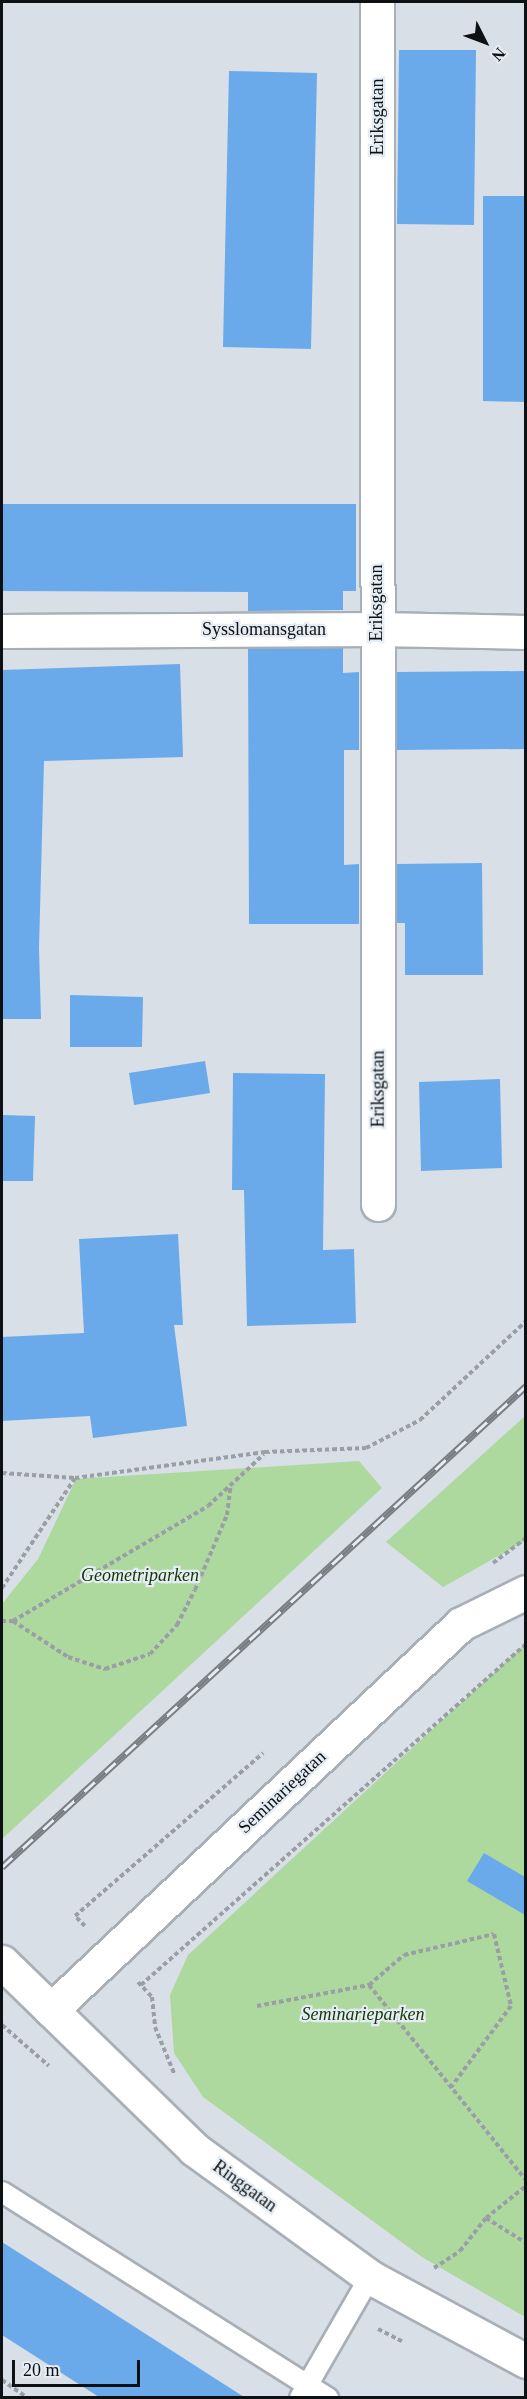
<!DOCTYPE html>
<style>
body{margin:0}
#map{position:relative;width:527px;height:2399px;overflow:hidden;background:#d8dfe6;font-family:"Times New Roman",serif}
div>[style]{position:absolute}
.green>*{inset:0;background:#add89e}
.building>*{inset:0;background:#6aaaeb}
.path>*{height:4px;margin-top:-2px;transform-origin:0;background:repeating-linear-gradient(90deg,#999fa5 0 4.5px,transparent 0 7.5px)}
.roads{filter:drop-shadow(2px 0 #a9afb6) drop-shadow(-2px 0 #a9afb6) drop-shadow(0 2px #a9afb6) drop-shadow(0 -2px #a9afb6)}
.service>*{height:20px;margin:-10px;padding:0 10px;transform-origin:10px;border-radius:10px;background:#fff}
.minor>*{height:33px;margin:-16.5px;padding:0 16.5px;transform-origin:16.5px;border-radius:16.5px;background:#fff}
.tertiary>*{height:33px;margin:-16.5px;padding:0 16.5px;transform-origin:16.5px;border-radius:16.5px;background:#fff}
.rail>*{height:7px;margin-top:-3.5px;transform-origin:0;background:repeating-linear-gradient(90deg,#e5ecf4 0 14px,#797e82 0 28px);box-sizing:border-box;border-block:2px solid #797e82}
span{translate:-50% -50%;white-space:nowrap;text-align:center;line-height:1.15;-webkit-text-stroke:4.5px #e5ecf4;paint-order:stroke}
.street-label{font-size:18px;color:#0e1113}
.park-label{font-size:18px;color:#143804;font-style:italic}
.frame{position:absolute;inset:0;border:3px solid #0e1113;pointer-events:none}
.north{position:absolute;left:455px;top:12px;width:60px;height:60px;-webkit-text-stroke:4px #e5ecf4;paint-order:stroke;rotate:132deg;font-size:16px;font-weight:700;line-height:24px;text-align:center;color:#0e1113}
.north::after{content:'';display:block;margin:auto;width:21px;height:27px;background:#0e1113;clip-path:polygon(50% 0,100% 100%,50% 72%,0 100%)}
.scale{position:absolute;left:12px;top:2360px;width:128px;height:27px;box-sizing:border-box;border:3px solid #0e1113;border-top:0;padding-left:8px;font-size:18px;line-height:21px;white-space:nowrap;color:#0e1113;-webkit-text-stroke:4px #e5ecf4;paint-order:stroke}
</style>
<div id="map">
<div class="green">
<div style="clip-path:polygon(525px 1416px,525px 1541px,443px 1587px,386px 1542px)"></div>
<div style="clip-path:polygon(359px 1461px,382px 1488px,2px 1839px,2px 1604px,38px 1559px,76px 1479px)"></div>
<div style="clip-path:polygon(525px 1644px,525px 2317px,422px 2257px,203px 2097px,174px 2053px,170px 1995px,188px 1955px)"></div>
</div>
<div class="building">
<div style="clip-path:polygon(399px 50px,476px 50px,474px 225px,397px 224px)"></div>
<div style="clip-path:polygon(229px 71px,317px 73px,311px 349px,223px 347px)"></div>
<div style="clip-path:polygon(483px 196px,525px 196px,525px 402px,483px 401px)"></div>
<div style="clip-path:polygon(2px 504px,356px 504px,356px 591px,343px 591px,343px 610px,248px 611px,248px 592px,2px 591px)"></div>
<div style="clip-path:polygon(248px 648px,343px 648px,343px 673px,359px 672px,359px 750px,344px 750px,344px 865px,359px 864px,359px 924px,249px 924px)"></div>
<div style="clip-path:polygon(180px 664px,183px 757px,44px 761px,39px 948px,41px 1019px,2px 1019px,2px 670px)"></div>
<div style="clip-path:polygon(525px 671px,525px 749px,396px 750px,396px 672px)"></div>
<div style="clip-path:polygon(482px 863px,483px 975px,405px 975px,405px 923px,397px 923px,396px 864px)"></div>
<div style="clip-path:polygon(70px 995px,143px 997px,142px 1047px,70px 1047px)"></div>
<div style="clip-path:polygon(205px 1061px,210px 1093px,134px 1105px,129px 1073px)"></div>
<div style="clip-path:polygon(233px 1073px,325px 1074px,323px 1250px,354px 1249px,356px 1323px,247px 1326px,244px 1190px,232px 1190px)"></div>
<div style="clip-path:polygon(500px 1079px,502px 1168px,421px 1171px,419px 1082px)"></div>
<div style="clip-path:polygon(2px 1115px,35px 1116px,33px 1181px,2px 1181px)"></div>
<div style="clip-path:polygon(178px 1234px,183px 1325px,174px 1325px,187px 1426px,93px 1438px,90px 1416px,2px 1421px,2px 1337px,84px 1333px,79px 1239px)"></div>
<div style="clip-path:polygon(484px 1853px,525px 1877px,525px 1915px,467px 1881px)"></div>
<div style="clip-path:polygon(2px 2242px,57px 2277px,244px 2397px,99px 2397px,2px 2335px)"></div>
</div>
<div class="path">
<div style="left:2px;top:1473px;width:73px;rotate:3.9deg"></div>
<div style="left:493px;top:1563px;width:41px;rotate:-37.1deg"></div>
<div style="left:2px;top:1588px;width:132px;rotate:-56.4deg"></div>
<div style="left:75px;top:1478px;width:192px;rotate:-7.8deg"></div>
<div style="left:265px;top:1452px;width:101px;rotate:-2.3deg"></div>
<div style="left:366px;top:1448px;width:61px;rotate:-27.4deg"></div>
<div style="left:420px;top:1420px;width:145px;rotate:-43deg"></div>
<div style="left:2px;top:1621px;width:11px"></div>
<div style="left:13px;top:1621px;width:226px;rotate:-30.5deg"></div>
<div style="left:208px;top:1506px;width:76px;rotate:-42.9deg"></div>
<div style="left:13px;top:1621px;width:66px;rotate:33.2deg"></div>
<div style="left:68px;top:1657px;width:39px;rotate:18deg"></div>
<div style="left:105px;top:1669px;width:47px;rotate:-18.4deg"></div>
<div style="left:150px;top:1654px;width:40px;rotate:-47deg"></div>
<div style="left:177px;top:1625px;width:39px;rotate:-63deg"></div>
<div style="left:195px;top:1590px;width:82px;rotate:-66.9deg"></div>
<div style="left:227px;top:1515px;width:31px;rotate:-83deg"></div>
<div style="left:85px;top:1926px;width:14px;rotate:-135deg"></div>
<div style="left:75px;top:1916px;width:249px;rotate:-40.9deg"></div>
<div style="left:138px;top:1982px;width:21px;rotate:47deg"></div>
<div style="left:152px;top:1997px;width:30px;rotate:84deg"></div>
<div style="left:155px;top:2027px;width:50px;rotate:67.6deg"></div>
<div style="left:141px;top:1985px;width:514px;rotate:-41.53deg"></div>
<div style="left:369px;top:1985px;width:46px;rotate:-40.6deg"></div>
<div style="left:404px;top:1955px;width:92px;rotate:-13.1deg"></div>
<div style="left:494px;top:1934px;width:74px;rotate:76.7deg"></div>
<div style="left:511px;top:2006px;width:101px;rotate:126.5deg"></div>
<div style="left:257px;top:2006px;width:114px;rotate:-10.6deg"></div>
<div style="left:369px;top:1985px;width:250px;rotate:51.2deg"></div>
<div style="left:2px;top:2025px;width:62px;rotate:41.1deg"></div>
<div style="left:486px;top:2218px;width:47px;rotate:32deg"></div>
<div style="left:434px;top:2268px;width:31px;rotate:-33deg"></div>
<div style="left:460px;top:2251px;width:42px;rotate:-51.8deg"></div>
<div style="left:486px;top:2218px;width:51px;rotate:-38.7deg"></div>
<div style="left:378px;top:2329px;width:28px;rotate:27deg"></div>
<div style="left:2px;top:2380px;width:32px;rotate:35deg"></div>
</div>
<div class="roads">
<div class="service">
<div style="left:2px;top:2192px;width:386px;rotate:32.3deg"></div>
<div style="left:300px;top:2398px;width:140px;rotate:-60deg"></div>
</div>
<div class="minor">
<div style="left:377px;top:2px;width:1202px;rotate:89.95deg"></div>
<div style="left:2px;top:631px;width:374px;rotate:-0.3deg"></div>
<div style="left:376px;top:629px;width:150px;rotate:1.1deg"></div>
<div style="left:51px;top:2010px;width:563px;rotate:-43.27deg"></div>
<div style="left:461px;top:1624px;width:72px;rotate:-26.2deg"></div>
</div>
<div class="tertiary">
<div style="left:2px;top:1962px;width:268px;rotate:44.2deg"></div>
<div style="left:194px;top:2149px;width:218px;rotate:36deg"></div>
<div style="left:370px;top:2277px;width:177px;rotate:28.3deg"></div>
</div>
</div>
<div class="rail">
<div style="left:2px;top:1867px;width:711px;rotate:-42.55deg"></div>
</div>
<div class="street-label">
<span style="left:377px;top:117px;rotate:-90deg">Eriksgatan</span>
<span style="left:376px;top:603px;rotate:-90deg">Eriksgatan</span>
<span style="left:264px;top:629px">Sysslomansgatan</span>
<span style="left:378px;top:1089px;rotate:-90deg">Eriksgatan</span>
<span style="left:282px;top:1792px;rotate:-43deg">Seminariegatan</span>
<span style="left:245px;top:2186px;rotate:36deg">Ringgatan</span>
</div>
<div class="park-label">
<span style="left:140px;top:1575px">Geometriparken</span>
<span style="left:363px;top:2014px">Seminarieparken</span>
</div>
<div class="frame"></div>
<div class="north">N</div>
<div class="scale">20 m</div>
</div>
